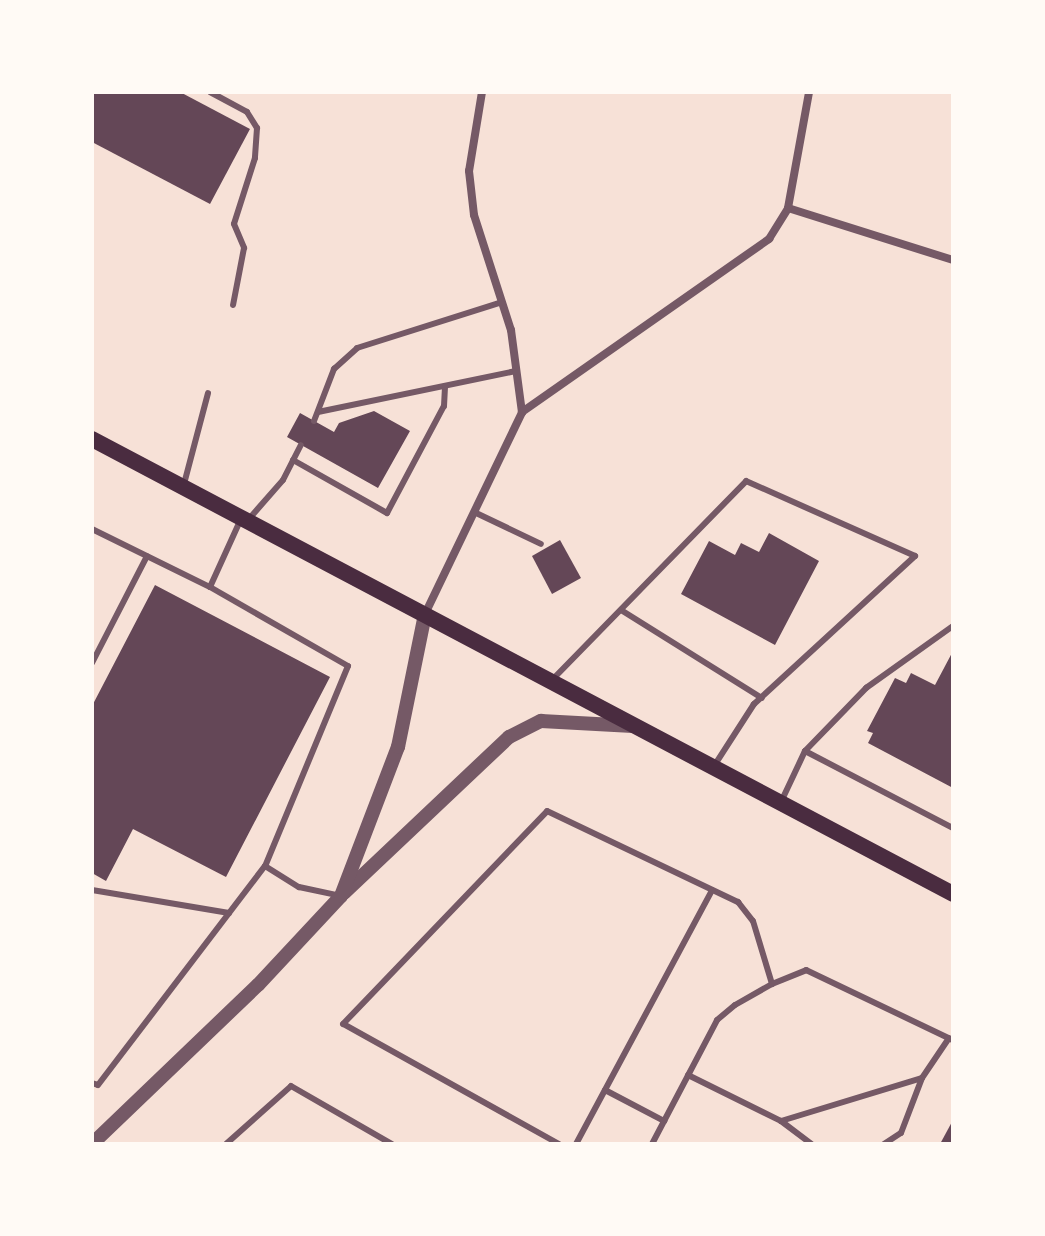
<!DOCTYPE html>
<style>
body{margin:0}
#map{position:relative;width:1045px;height:1236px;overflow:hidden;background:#f7e1d7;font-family:"Noto Serif",serif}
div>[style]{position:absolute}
.building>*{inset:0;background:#644757}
.service>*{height:6px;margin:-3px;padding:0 3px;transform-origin:3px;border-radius:3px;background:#755966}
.minor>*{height:8px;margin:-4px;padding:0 4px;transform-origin:4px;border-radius:4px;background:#755966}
.tertiary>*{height:14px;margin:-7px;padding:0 7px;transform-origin:7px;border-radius:7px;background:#755966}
.secondary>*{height:16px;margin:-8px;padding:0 8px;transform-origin:8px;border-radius:8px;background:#4a2c40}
span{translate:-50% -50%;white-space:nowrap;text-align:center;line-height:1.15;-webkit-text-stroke:8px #fffaf5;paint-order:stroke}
.frame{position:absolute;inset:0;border:94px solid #fffaf5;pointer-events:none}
</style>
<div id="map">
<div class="building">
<div style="clip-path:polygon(92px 92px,180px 92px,250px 129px,210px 204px,92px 142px)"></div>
<div style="clip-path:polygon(374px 411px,410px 431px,378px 488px,287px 437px,300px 413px,334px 432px,339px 423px)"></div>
<div style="clip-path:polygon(769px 533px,819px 561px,775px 645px,681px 594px,709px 541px,735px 555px,741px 543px,759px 552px)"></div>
<div style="clip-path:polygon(560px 540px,581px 578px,552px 594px,532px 556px)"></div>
<div style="clip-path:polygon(155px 585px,330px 677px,226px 877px,133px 829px,106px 881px,92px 873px,92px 706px)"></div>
<div style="clip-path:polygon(953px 651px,953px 788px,868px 743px,873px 733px,867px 731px,895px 678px,906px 683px,911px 673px,935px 685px)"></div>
<div style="clip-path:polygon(953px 1120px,953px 1144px,940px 1144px)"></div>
</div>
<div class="service">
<div style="left:210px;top:92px;width:42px;rotate:28.4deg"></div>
<div style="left:247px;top:112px;width:19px;rotate:58deg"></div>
<div style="left:257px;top:128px;width:30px;rotate:94deg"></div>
<div style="left:255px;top:158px;width:69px;rotate:107.7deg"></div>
<div style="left:234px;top:224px;width:26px;rotate:67deg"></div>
<div style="left:244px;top:248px;width:58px;rotate:100.9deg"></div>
<div style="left:318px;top:412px;width:202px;rotate:-11.7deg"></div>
<div style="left:314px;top:421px;width:56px;rotate:-69deg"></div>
<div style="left:334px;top:369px;width:31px;rotate:-42deg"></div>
<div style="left:357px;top:348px;width:152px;rotate:-17.6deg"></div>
<div style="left:293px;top:460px;width:108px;rotate:29.4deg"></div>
<div style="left:387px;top:513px;width:121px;rotate:-62deg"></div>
<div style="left:444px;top:406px;width:20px;rotate:-87deg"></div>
<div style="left:184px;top:484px;width:94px;rotate:-75.2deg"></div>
<div style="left:474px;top:512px;width:74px;rotate:25.5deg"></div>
<div style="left:248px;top:520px;width:53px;rotate:-48.8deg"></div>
<div style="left:283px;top:480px;width:39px;rotate:-63deg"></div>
<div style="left:92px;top:529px;width:131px;rotate:26.2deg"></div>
<div style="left:210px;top:587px;width:159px;rotate:29.8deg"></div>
<div style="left:348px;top:666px;width:217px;rotate:112.5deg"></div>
<div style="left:210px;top:587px;width:72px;rotate:-65.6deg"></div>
<div style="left:621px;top:610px;width:166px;rotate:32deg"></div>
<div style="left:92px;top:663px;width:120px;rotate:-62.8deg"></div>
<div style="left:552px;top:680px;width:278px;rotate:-45.7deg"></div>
<div style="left:746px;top:481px;width:185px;rotate:23.9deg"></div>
<div style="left:915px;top:556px;width:219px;rotate:137.4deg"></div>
<div style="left:754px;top:704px;width:74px;rotate:122.8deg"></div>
<div style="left:805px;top:751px;width:88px;rotate:-45.9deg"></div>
<div style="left:866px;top:688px;width:107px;rotate:-35.5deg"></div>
<div style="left:781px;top:802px;width:56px;rotate:-64.8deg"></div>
<div style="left:805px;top:751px;width:167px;rotate:27.5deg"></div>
<div style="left:92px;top:890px;width:139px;rotate:9.5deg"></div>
<div style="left:688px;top:1075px;width:104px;rotate:26.3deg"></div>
<div style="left:781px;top:1121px;width:147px;rotate:-17deg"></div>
<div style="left:922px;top:1078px;width:48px;rotate:-56deg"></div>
<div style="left:92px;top:1083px;width:6px;rotate:18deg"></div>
<div style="left:98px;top:1085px;width:275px;rotate:-52.7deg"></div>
<div style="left:265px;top:866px;width:40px;rotate:32deg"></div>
<div style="left:299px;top:887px;width:39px;rotate:12deg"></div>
<div style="left:605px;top:1090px;width:67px;rotate:27.7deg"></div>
<div style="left:781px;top:1121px;width:38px;rotate:37deg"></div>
<div style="left:226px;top:1144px;width:87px;rotate:-41.7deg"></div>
<div style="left:291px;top:1086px;width:116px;rotate:29.9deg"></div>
<div style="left:559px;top:1144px;width:247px;rotate:-150.9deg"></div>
<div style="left:343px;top:1024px;width:295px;rotate:-46.2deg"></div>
<div style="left:547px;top:811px;width:212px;rotate:25.5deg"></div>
<div style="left:738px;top:902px;width:24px;rotate:52deg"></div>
<div style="left:753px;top:921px;width:66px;rotate:73.2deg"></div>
<div style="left:576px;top:1144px;width:288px;rotate:-61.8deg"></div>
<div style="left:652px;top:1144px;width:140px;rotate:-62.3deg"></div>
<div style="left:717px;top:1020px;width:23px;rotate:-40deg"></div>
<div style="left:735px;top:1005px;width:43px;rotate:-29.6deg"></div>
<div style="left:772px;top:984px;width:37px;rotate:-22deg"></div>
<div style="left:806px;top:970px;width:163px;rotate:25.5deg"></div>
<div style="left:884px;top:1144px;width:20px;rotate:-33deg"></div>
<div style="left:901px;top:1133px;width:59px;rotate:-69.1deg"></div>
</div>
<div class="minor">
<div style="left:482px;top:92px;width:80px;rotate:99.3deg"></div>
<div style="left:469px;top:171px;width:44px;rotate:83.5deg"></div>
<div style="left:474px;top:215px;width:121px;rotate:72.2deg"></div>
<div style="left:511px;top:330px;width:83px;rotate:82.4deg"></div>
<div style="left:788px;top:208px;width:173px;rotate:17.5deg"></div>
<div style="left:425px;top:614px;width:224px;rotate:-64.3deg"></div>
<div style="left:522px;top:412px;width:302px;rotate:-35deg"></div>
<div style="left:769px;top:239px;width:36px;rotate:-58deg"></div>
<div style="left:788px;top:208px;width:118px;rotate:-79.7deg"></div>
</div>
<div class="tertiary">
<div style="left:344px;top:893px;width:227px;rotate:-43.4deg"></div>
<div style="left:509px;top:737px;width:36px;rotate:-27deg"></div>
<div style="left:541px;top:721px;width:92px;rotate:3.1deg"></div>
<div style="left:92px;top:1144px;width:230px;rotate:-43.8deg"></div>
<div style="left:258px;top:985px;width:122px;rotate:-47deg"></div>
<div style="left:341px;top:896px;width:160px;rotate:-69.1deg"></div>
<div style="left:398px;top:747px;width:136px;rotate:-78.5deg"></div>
</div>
<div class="secondary">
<div style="left:92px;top:439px;width:974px;rotate:27.85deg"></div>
</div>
<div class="frame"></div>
</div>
